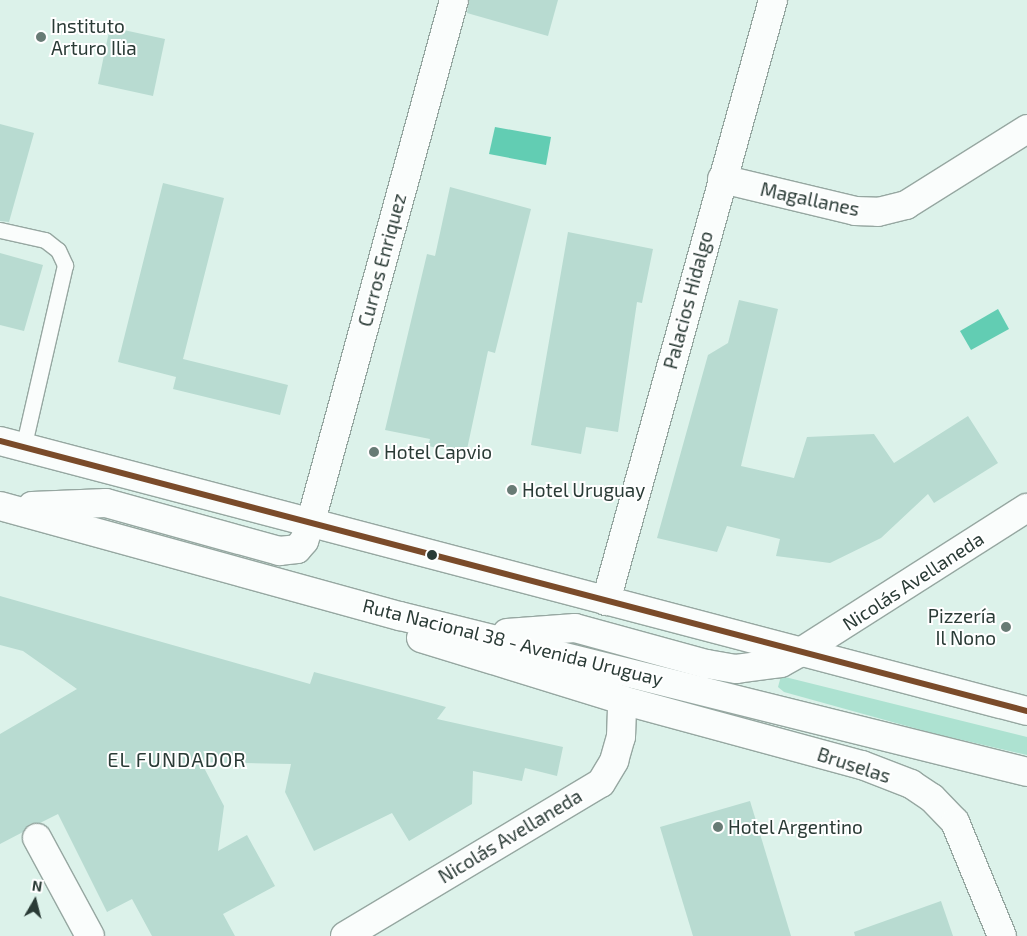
<!DOCTYPE html>
<meta charset="utf-8">
<style>
body{margin:0}
#map{position:relative;width:1027px;height:936px;overflow:hidden;background:#dcf2ea;font-family:"Exo 2",sans-serif}
div>[style]{position:absolute}
.green>*{inset:0;background:#ade2d1}
.water>*{inset:0;background:#62cdb3}
.building>*{inset:0;background:#b8dbd1}
.roads{filter:drop-shadow(1px 0 #96a7a1) drop-shadow(-1px 0 #96a7a1) drop-shadow(0 1px #96a7a1) drop-shadow(0 -1px #96a7a1)}
.lane>*{height:15px;margin:-7.5px;padding:0 7.5px;transform-origin:7.5px;border-radius:7.5px;background:#fafdfc}
.street>*{height:28px;margin:-14px;padding:0 14px;transform-origin:14px;border-radius:14px;background:#fafdfc}
.primary>*{height:28px;margin:-14px;padding:0 14px;transform-origin:14px;border-radius:14px;background:#fafdfc}
.bus-1>*{height:6px;margin:-3px;padding:0 3px;transform-origin:3px;border-radius:3px;background:#7a4b2a}
.dots>*{width:14px;height:14px;translate:-50% -50%;box-sizing:border-box;border:2px solid #fff;border-radius:50%}
span{translate:-50% -50%;white-space:nowrap;text-align:center;line-height:1.15;-webkit-text-stroke:4px #fff;paint-order:stroke}
.poi-label{font-size:19px;color:#2a3b36}
.left{translate:0 -50%;text-align:left}
.right{translate:-100% -50%;text-align:right}
.street-label{font-size:19px;color:#2a3b36}
.neighbourhood-label{font-size:20px;color:#2a3b36;letter-spacing:1px}
.north{position:absolute;left:10px;top:876px;width:50px;height:50px;-webkit-text-stroke:4px #fff;paint-order:stroke;rotate:8deg;font-size:14px;font-weight:700;line-height:20px;text-align:center;color:#2a3b36}
.north::after{content:'';display:block;margin:auto;width:18px;height:22px;background:#2a3b36;clip-path:polygon(50% 0,100% 100%,50% 72%,0 100%)}
</style>
<div id="map">
<div class="green">
<div style="clip-path:polygon(781px 676px,1027px 737px,1027px 755px,932px 733px,784px 692px,778px 687px)"></div>
</div>
<div class="water">
<div style="clip-path:polygon(495px 127px,551px 137px,546px 165px,489px 154px)"></div>
<div style="clip-path:polygon(998px 309px,1009px 329px,971px 350px,960px 331px)"></div>
</div>
<div class="building">
<div style="clip-path:polygon(469px 0,558px 0,548px 36px,467px 13px)"></div>
<div style="clip-path:polygon(110px 27px,165px 39px,153px 96px,98px 84px)"></div>
<div style="clip-path:polygon(0 124px,34px 133px,9px 222px,0 221px)"></div>
<div style="clip-path:polygon(163px 183px,224px 198px,183px 359px,288px 385px,280px 415px,173px 389px,176px 377px,118px 362px)"></div>
<div style="clip-path:polygon(450px 187px,531px 209px,495px 353px,488px 351px,466px 454px,428px 446px,430px 439px,385px 430px,427px 254px,435px 256px)"></div>
<div style="clip-path:polygon(568px 232px,653px 249px,642px 303px,637px 302px,618px 432px,586px 427px,581px 454px,531px 445px)"></div>
<div style="clip-path:polygon(0 253px,43px 265px,24px 331px,0 325px)"></div>
<div style="clip-path:polygon(739px 300px,778px 309px,741px 466px,794px 478px,807px 437px,874px 434px,894px 463px,968px 416px,998px 463px,934px 503px,928px 494px,881px 538px,830px 563px,776px 556px,780px 539px,727px 526px,717px 552px,657px 538px,708px 355px,728px 343px)"></div>
<div style="clip-path:polygon(0 596px,310px 684px,314px 672px,446px 707px,437px 719px,563px 747px,557px 776px,525px 768px,522px 781px,473px 771px,472px 804px,409px 841px,392px 813px,314px 851px,285px 792px,291px 764px,201px 762px,224px 806px,218px 851px,247px 835px,275px 886px,223px 914px,235px 936px,152px 936px,132px 899px,107px 912px,58px 814px,40px 823px,30px 824px,23px 832px,0 844px,0 734px,77px 689px,23px 651px,0 645px)"></div>
<div style="clip-path:polygon(750px 801px,791px 936px,693px 936px,660px 827px)"></div>
<div style="clip-path:polygon(941px 901px,953px 936px,855px 936px,854px 932px)"></div>
</div>
<div class="roads">
<div class="lane">
<div style="left:0;top:230px;width:46px;rotate:12.5deg"></div>
<div style="left:45px;top:240px;width:16px;rotate:38deg"></div>
<div style="left:58px;top:250px;width:17px;rotate:65deg"></div>
<div style="left:65px;top:265px;width:188px;rotate:102.9deg"></div>
</div>
<div class="street">
<div style="left:722px;top:179px;width:137px;rotate:13.5deg"></div>
<div style="left:855px;top:211px;width:23px;rotate:2deg"></div>
<div style="left:878px;top:212px;width:29px;rotate:-14deg"></div>
<div style="left:906px;top:205px;width:143px;rotate:-32.1deg"></div>
<div style="left:311px;top:521px;width:540px;rotate:-74.65deg"></div>
<div style="left:606px;top:601px;width:624px;rotate:-74.47deg"></div>
<div style="left:799px;top:653px;width:270px;rotate:-32.5deg"></div>
<div style="left:37px;top:838px;width:111px;rotate:61.6deg"></div>
<div style="left:345px;top:936px;width:298px;rotate:-30.9deg"></div>
<div style="left:601px;top:783px;width:26px;rotate:-59deg"></div>
<div style="left:614px;top:761px;width:25px;rotate:-74deg"></div>
<div style="left:621px;top:737px;width:37px;rotate:-88deg"></div>
<div style="left:622px;top:700px;width:249px;rotate:15.2deg"></div>
<div style="left:862px;top:765px;width:53px;rotate:21.2deg"></div>
<div style="left:911px;top:784px;width:25px;rotate:34deg"></div>
<div style="left:932px;top:798px;width:33px;rotate:46deg"></div>
<div style="left:955px;top:822px;width:123px;rotate:67.6deg"></div>
</div>
<div class="primary">
<div style="left:0;top:441px;width:1062px;rotate:14.73deg"></div>
<div style="left:0;top:506px;width:415px;rotate:15.4deg"></div>
<div style="left:400px;top:616px;width:646px;rotate:13.97deg"></div>
<div style="left:32px;top:506px;width:74px;rotate:-2.3deg"></div>
<div style="left:106px;top:503px;width:180px;rotate:15.5deg"></div>
<div style="left:279px;top:551px;width:18px;rotate:-6deg"></div>
<div style="left:297px;top:549px;width:11px;rotate:-49deg"></div>
<div style="left:304px;top:541px;width:21px;rotate:-71deg"></div>
<div style="left:507px;top:633px;width:68px;rotate:-4.2deg"></div>
<div style="left:575px;top:628px;width:137px;rotate:15.3deg"></div>
<div style="left:707px;top:664px;width:29px;rotate:10deg"></div>
<div style="left:736px;top:669px;width:45px;rotate:-7.6deg"></div>
<div style="left:781px;top:663px;width:21px;rotate:-29deg"></div>
<div style="left:421px;top:638px;width:210px;rotate:17.1deg"></div>
</div>
</div>
<div class="bus-1">
<div style="left:0;top:441px;width:1062px;rotate:14.73deg"></div>
</div>
<div class="dots">
<div style="left:41px;top:37px;background:#687b75"></div>
<div style="left:374px;top:452px;background:#687b75"></div>
<div style="left:512px;top:490px;background:#687b75"></div>
<div style="left:432px;top:555px;background:#2a3b36"></div>
<div style="left:1006px;top:627px;background:#687b75"></div>
<div style="left:718px;top:827px;background:#687b75"></div>
</div>
<div class="poi-label">
<span class="left" style="left:51px;top:37px">Instituto<br>Arturo Ilia</span>
<span class="left" style="left:384px;top:452px">Hotel Capvio</span>
<span class="left" style="left:522px;top:490px">Hotel Uruguay</span>
<span class="right" style="left:996px;top:627px">Pizzería<br>Il Nono</span>
<span class="left" style="left:728px;top:827px">Hotel Argentino</span>
</div>
<div class="street-label">
<span style="left:810px;top:199px;rotate:12deg">Magallanes</span>
<span style="left:382px;top:260px;rotate:-75deg">Curros Enriquez</span>
<span style="left:688px;top:300px;rotate:-75deg">Palacios Hidalgo</span>
<span style="left:913px;top:581px;rotate:-33deg">Nicolás Avellaneda</span>
<span style="left:513px;top:642px;rotate:14deg">Ruta Nacional 38 - Avenida Uruguay</span>
<span style="left:854px;top:765px;rotate:18deg">Bruselas</span>
<span style="left:510px;top:836px;rotate:-31deg">Nicolás Avellaneda</span>
</div>
<div class="neighbourhood-label">
<span style="left:177px;top:759px">EL FUNDADOR</span>
</div>
<div class="north">N</div>
</div>
